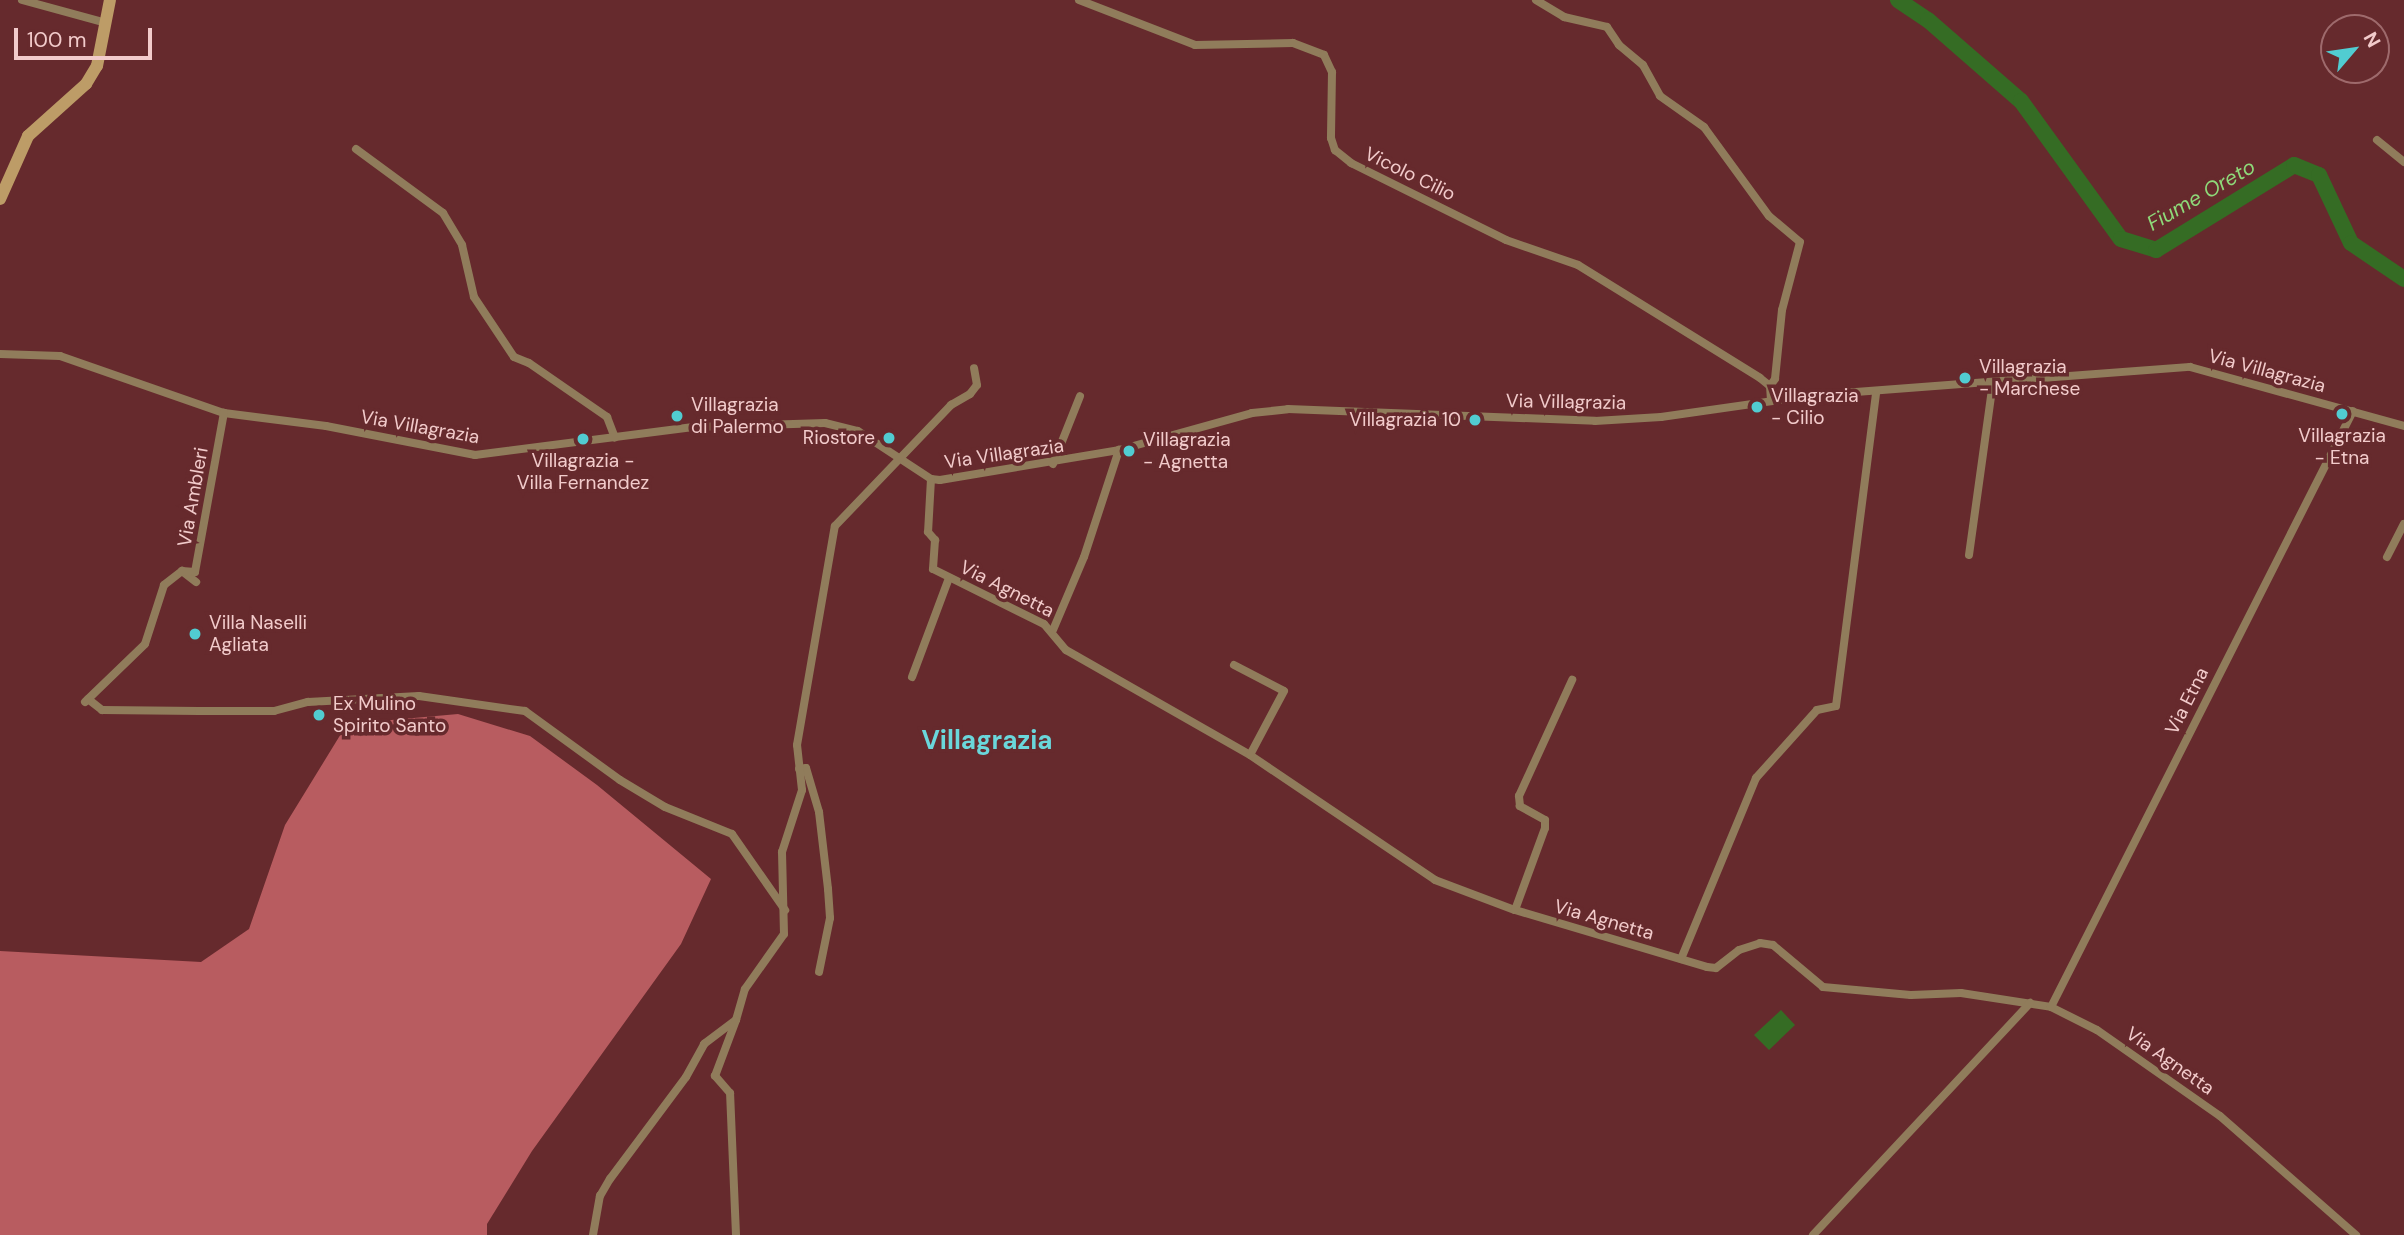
<!DOCTYPE html>
<style>
body{margin:0}
#map{position:relative;width:2404px;height:1235px;overflow:hidden;background:#662a2d;font-family:"DM Sans",sans-serif}
div>[style]{position:absolute}
.forest>*{inset:0;background:#b85c60}
.water>*{inset:0;background:#356c24}
.river>*{height:16px;margin:-8px;padding:0 8px;transform-origin:8px;border-radius:8px;background:#356c24}
.minor>*{height:8px;margin:-4px;padding:0 4px;transform-origin:4px;border-radius:4px;background:#907c5b}
.secondary>*{height:12px;margin:-6px;padding:0 6px;transform-origin:6px;border-radius:6px;background:#bd9c67}
.dots>*{width:19px;height:19px;translate:-50% -50%;box-sizing:border-box;border:4px solid #662a2d;border-radius:50%}
span{translate:-50% -50%;white-space:nowrap;text-align:center;line-height:1.15;-webkit-text-stroke:7px #662a2d;paint-order:stroke}
.street-label{font-size:19px;color:#f2cbcb}
.poi-label{font-size:19px;color:#f2cbcb}
.left{translate:0 -50%;text-align:left}
.right{translate:-100% -50%;text-align:right}
.water-label{font-size:21px;color:#8ed979;font-style:italic}
.district-label{font-size:26px;color:#6ad7db;font-weight:700}
.north{position:absolute;left:2320px;top:14px;width:70px;height:70px;box-sizing:border-box;background:#662a2d;border:2px solid #9e6a6c;border-radius:50%;rotate:61deg;font-size:19px;font-weight:700;line-height:28px;text-align:center;color:#f2cbcb}
.north::after{content:'';display:block;margin:auto;width:24px;height:32px;background:#51ccd1;clip-path:polygon(50% 0,100% 100%,50% 72%,0 100%)}
.scale{position:absolute;left:14px;top:28px;width:138px;height:32px;box-sizing:border-box;border:4px solid #f2cbcb;border-top:0;padding-left:9px;font-size:21px;line-height:24px;white-space:nowrap;color:#f2cbcb;-webkit-text-stroke:5px #662a2d;paint-order:stroke}
</style>
<div id="map">
<div class="forest">
<div style="clip-path:polygon(458px 714px,530px 736px,597px 785px,711px 879px,681px 944px,532px 1151px,487px 1224px,487px 1235px,0 1235px,0 951px,201px 962px,249px 929px,285px 825px,347px 724px)"></div>
</div>
<div class="water">
<div style="clip-path:polygon(1781px 1010px,1795px 1025px,1769px 1050px,1754px 1035px)"></div>
</div>
<div class="river">
<div style="left:1898px;top:0;width:36px;rotate:34deg"></div>
<div style="left:1928px;top:20px;width:123px;rotate:41.1deg"></div>
<div style="left:2021px;top:101px;width:170px;rotate:54.1deg"></div>
<div style="left:2121px;top:239px;width:37px;rotate:17deg"></div>
<div style="left:2156px;top:250px;width:162px;rotate:-31.6deg"></div>
<div style="left:2294px;top:165px;width:27px;rotate:22deg"></div>
<div style="left:2319px;top:175px;width:75px;rotate:64.8deg"></div>
<div style="left:2351px;top:243px;width:64px;rotate:34.2deg"></div>
</div>
<div class="minor">
<div style="left:22px;top:0;width:87px;rotate:15.3deg"></div>
<div style="left:1079px;top:0;width:124px;rotate:21.2deg"></div>
<div style="left:1195px;top:45px;width:98px;rotate:-1.2deg"></div>
<div style="left:1293px;top:43px;width:33px;rotate:21deg"></div>
<div style="left:1324px;top:55px;width:19px;rotate:65deg"></div>
<div style="left:1332px;top:72px;width:66px;rotate:90.9deg"></div>
<div style="left:1331px;top:138px;width:13px;rotate:72deg"></div>
<div style="left:1335px;top:150px;width:21px;rotate:39deg"></div>
<div style="left:1351px;top:163px;width:173px;rotate:26.4deg"></div>
<div style="left:1506px;top:240px;width:76px;rotate:19.1deg"></div>
<div style="left:1578px;top:265px;width:214px;rotate:31.8deg"></div>
<div style="left:1760px;top:378px;width:13px;rotate:39deg"></div>
<div style="left:1770px;top:386px;width:14px;rotate:86deg"></div>
<div style="left:1536px;top:0;width:33px;rotate:31deg"></div>
<div style="left:1564px;top:17px;width:44px;rotate:13.1deg"></div>
<div style="left:1607px;top:27px;width:22px;rotate:56deg"></div>
<div style="left:1619px;top:45px;width:31px;rotate:40deg"></div>
<div style="left:1643px;top:65px;width:35px;rotate:61deg"></div>
<div style="left:1660px;top:96px;width:54px;rotate:35.2deg"></div>
<div style="left:1704px;top:127px;width:110px;rotate:53.9deg"></div>
<div style="left:1769px;top:216px;width:40px;rotate:40deg"></div>
<div style="left:1800px;top:242px;width:70px;rotate:104.8deg"></div>
<div style="left:1782px;top:310px;width:69px;rotate:95.8deg"></div>
<div style="left:1775px;top:379px;width:9px;rotate:126deg"></div>
<div style="left:2377px;top:140px;width:35px;rotate:39deg"></div>
<div style="left:356px;top:149px;width:108px;rotate:36.3deg"></div>
<div style="left:443px;top:213px;width:37px;rotate:59deg"></div>
<div style="left:462px;top:245px;width:53px;rotate:77deg"></div>
<div style="left:474px;top:297px;width:72px;rotate:56.3deg"></div>
<div style="left:514px;top:357px;width:16px;rotate:22deg"></div>
<div style="left:529px;top:363px;width:95px;rotate:34.7deg"></div>
<div style="left:607px;top:417px;width:22px;rotate:69deg"></div>
<div style="left:0;top:354px;width:60px;rotate:1.9deg"></div>
<div style="left:60px;top:356px;width:174px;rotate:19.2deg"></div>
<div style="left:224px;top:413px;width:103px;rotate:7.3deg"></div>
<div style="left:326px;top:426px;width:152px;rotate:11deg"></div>
<div style="left:475px;top:455px;width:220px;rotate:-7.3deg"></div>
<div style="left:693px;top:427px;width:132px;rotate:-1.7deg"></div>
<div style="left:825px;top:423px;width:34px;rotate:14deg"></div>
<div style="left:858px;top:431px;width:87px;rotate:33.3deg"></div>
<div style="left:931px;top:479px;width:9px;rotate:6deg"></div>
<div style="left:940px;top:480px;width:181px;rotate:-9.5deg"></div>
<div style="left:1119px;top:450px;width:138px;rotate:-15.5deg"></div>
<div style="left:1252px;top:413px;width:36px;rotate:-6deg"></div>
<div style="left:1288px;top:409px;width:307px;rotate:2.2deg"></div>
<div style="left:1595px;top:421px;width:66px;rotate:-3.5deg"></div>
<div style="left:1661px;top:417px;width:157px;rotate:-8.1deg"></div>
<div style="left:1816px;top:395px;width:375px;rotate:-4.3deg"></div>
<div style="left:2190px;top:367px;width:222px;rotate:15.4deg"></div>
<div style="left:1053px;top:464px;width:73px;rotate:-68.3deg"></div>
<div style="left:931px;top:479px;width:53px;rotate:93.2deg"></div>
<div style="left:928px;top:532px;width:11px;rotate:49deg"></div>
<div style="left:935px;top:540px;width:29px;rotate:94deg"></div>
<div style="left:933px;top:569px;width:124px;rotate:26.4deg"></div>
<div style="left:1044px;top:624px;width:34px;rotate:50deg"></div>
<div style="left:1066px;top:650px;width:212px;rotate:29.7deg"></div>
<div style="left:1250px;top:755px;width:223px;rotate:34deg"></div>
<div style="left:1435px;top:880px;width:85px;rotate:20.6deg"></div>
<div style="left:1515px;top:910px;width:200px;rotate:16.5deg"></div>
<div style="left:1707px;top:967px;width:9px;rotate:6deg"></div>
<div style="left:1716px;top:968px;width:29px;rotate:-38deg"></div>
<div style="left:1739px;top:950px;width:22px;rotate:-18deg"></div>
<div style="left:1760px;top:943px;width:13px;rotate:9deg"></div>
<div style="left:1773px;top:945px;width:65px;rotate:40deg"></div>
<div style="left:1823px;top:987px;width:88px;rotate:5.2deg"></div>
<div style="left:1911px;top:995px;width:50px;rotate:-2.3deg"></div>
<div style="left:1961px;top:993px;width:91px;rotate:8.8deg"></div>
<div style="left:2051px;top:1007px;width:51px;rotate:26.6deg"></div>
<div style="left:2097px;top:1030px;width:150px;rotate:35deg"></div>
<div style="left:2220px;top:1116px;width:181px;rotate:41.2deg"></div>
<div style="left:1969px;top:555px;width:174px;rotate:-82.1deg"></div>
<div style="left:2387px;top:557px;width:37px;rotate:-63deg"></div>
<div style="left:182px;top:571px;width:18px;rotate:38deg"></div>
<div style="left:1053px;top:630px;width:79px;rotate:-67deg"></div>
<div style="left:1084px;top:557px;width:113px;rotate:-71.9deg"></div>
<div style="left:1234px;top:665px;width:56px;rotate:27.5deg"></div>
<div style="left:1284px;top:691px;width:72px;rotate:118deg"></div>
<div style="left:912px;top:677px;width:106px;rotate:-69.5deg"></div>
<div style="left:88px;top:699px;width:18px;rotate:38deg"></div>
<div style="left:102px;top:710px;width:97px;rotate:0.6deg"></div>
<div style="left:199px;top:711px;width:75px"></div>
<div style="left:274px;top:711px;width:35px;rotate:-15deg"></div>
<div style="left:308px;top:702px;width:111px;rotate:-3.1deg"></div>
<div style="left:419px;top:696px;width:107px;rotate:8.1deg"></div>
<div style="left:525px;top:711px;width:117px;rotate:36deg"></div>
<div style="left:620px;top:780px;width:52px;rotate:31deg"></div>
<div style="left:665px;top:807px;width:72px;rotate:21.9deg"></div>
<div style="left:732px;top:834px;width:93px;rotate:55.1deg"></div>
<div style="left:85px;top:702px;width:83px;rotate:-44deg"></div>
<div style="left:145px;top:644px;width:62px;rotate:-72.1deg"></div>
<div style="left:164px;top:585px;width:23px;rotate:-38deg"></div>
<div style="left:182px;top:571px;width:13px;rotate:4deg"></div>
<div style="left:195px;top:572px;width:162px;rotate:-79.7deg"></div>
<div style="left:799px;top:769px;width:7px;rotate:-8deg"></div>
<div style="left:806px;top:768px;width:46px;rotate:73.5deg"></div>
<div style="left:819px;top:812px;width:78px;rotate:83.3deg"></div>
<div style="left:828px;top:889px;width:29px;rotate:86deg"></div>
<div style="left:830px;top:918px;width:55px;rotate:101.5deg"></div>
<div style="left:1515px;top:910px;width:87px;rotate:-69.9deg"></div>
<div style="left:1545px;top:828px;width:8px;rotate:-90deg"></div>
<div style="left:1545px;top:820px;width:29px;rotate:-151deg"></div>
<div style="left:1520px;top:806px;width:10px;rotate:-96deg"></div>
<div style="left:1519px;top:796px;width:128px;rotate:-65.4deg"></div>
<div style="left:1681px;top:959px;width:196px;rotate:-67.5deg"></div>
<div style="left:1756px;top:778px;width:91px;rotate:-48.1deg"></div>
<div style="left:1817px;top:710px;width:19px;rotate:-12deg"></div>
<div style="left:1836px;top:706px;width:317px;rotate:-82.7deg"></div>
<div style="left:2051px;top:1007px;width:668px;rotate:-63.13deg"></div>
<div style="left:593px;top:1235px;width:40px;rotate:-80deg"></div>
<div style="left:600px;top:1196px;width:20px;rotate:-60deg"></div>
<div style="left:610px;top:1179px;width:127px;rotate:-53.3deg"></div>
<div style="left:686px;top:1077px;width:38px;rotate:-61deg"></div>
<div style="left:704px;top:1044px;width:40px;rotate:-37deg"></div>
<div style="left:736px;top:1020px;width:32px;rotate:-74deg"></div>
<div style="left:745px;top:989px;width:67px;rotate:-54.7deg"></div>
<div style="left:784px;top:934px;width:82px;rotate:-91.4deg"></div>
<div style="left:782px;top:852px;width:65px;rotate:-72.1deg"></div>
<div style="left:802px;top:790px;width:45px;rotate:-96.3deg"></div>
<div style="left:797px;top:745px;width:222px;rotate:-80.2deg"></div>
<div style="left:835px;top:526px;width:168px;rotate:-46.2deg"></div>
<div style="left:951px;top:405px;width:22px;rotate:-30deg"></div>
<div style="left:970px;top:394px;width:11px;rotate:-52deg"></div>
<div style="left:977px;top:385px;width:17px;rotate:-100deg"></div>
<div style="left:736px;top:1235px;width:142px;rotate:-92.4deg"></div>
<div style="left:730px;top:1093px;width:23px;rotate:-131deg"></div>
<div style="left:715px;top:1076px;width:60px;rotate:-69.4deg"></div>
<div style="left:1813px;top:1235px;width:318px;rotate:-46.9deg"></div>
</div>
<div class="secondary">
<div style="left:0;top:199px;width:69px;rotate:-66deg"></div>
<div style="left:28px;top:136px;width:78px;rotate:-41.9deg"></div>
<div style="left:86px;top:84px;width:21px;rotate:-59deg"></div>
<div style="left:97px;top:66px;width:67px;rotate:-78.9deg"></div>
</div>
<div class="dots">
<div style="left:1965px;top:378px;background:#51ccd1"></div>
<div style="left:1757px;top:407px;background:#51ccd1"></div>
<div style="left:2342px;top:414px;background:#51ccd1"></div>
<div style="left:677px;top:416px;background:#51ccd1"></div>
<div style="left:1475px;top:420px;background:#51ccd1"></div>
<div style="left:889px;top:438px;background:#51ccd1"></div>
<div style="left:583px;top:439px;background:#51ccd1"></div>
<div style="left:1129px;top:451px;background:#51ccd1"></div>
<div style="left:195px;top:634px;background:#51ccd1"></div>
<div style="left:319px;top:715px;background:#51ccd1"></div>
</div>
<div class="street-label">
<span style="left:1410px;top:174px;rotate:26deg">Vicolo Cilio</span>
<span style="left:2267px;top:371px;rotate:15deg">Via Villagrazia</span>
<span style="left:1566px;top:402px;rotate:1deg">Via Villagrazia</span>
<span style="left:420px;top:427px;rotate:10deg">Via Villagrazia</span>
<span style="left:1004px;top:454px;rotate:-8deg">Via Villagrazia</span>
<span style="left:193px;top:497px;rotate:-80deg">Via Ambleri</span>
<span style="left:1007px;top:589px;rotate:27deg">Via Agnetta</span>
<span style="left:2187px;top:701px;rotate:-63deg">Via Etna</span>
<span style="left:1604px;top:920px;rotate:16deg">Via Agnetta</span>
<span style="left:2170px;top:1061px;rotate:35deg">Via Agnetta</span>
</div>
<div class="poi-label">
<span class="left" style="left:1979px;top:378px">Villagrazia<br>- Marchese</span>
<span class="left" style="left:1771px;top:407px">Villagrazia<br>- Cilio</span>
<span class="left" style="left:691px;top:416px">Villagrazia<br>di Palermo</span>
<span class="right" style="left:1461px;top:420px">Villagrazia 10</span>
<span style="left:2342px;top:447px">Villagrazia<br>- Etna</span>
<span class="right" style="left:875px;top:438px">Riostore</span>
<span class="left" style="left:1143px;top:451px">Villagrazia<br>- Agnetta</span>
<span style="left:583px;top:472px">Villagrazia -<br>Villa Fernandez</span>
<span class="left" style="left:209px;top:634px">Villa Naselli<br>Agliata</span>
<span class="left" style="left:333px;top:715px">Ex Mulino<br>Spirito Santo</span>
</div>
<div class="water-label">
<span style="left:2201px;top:195px;rotate:-30deg">Fiume Oreto</span>
</div>
<div class="district-label">
<span style="left:987px;top:741px">Villagrazia</span>
</div>
<div class="north">N</div>
<div class="scale">100 m</div>
</div>
